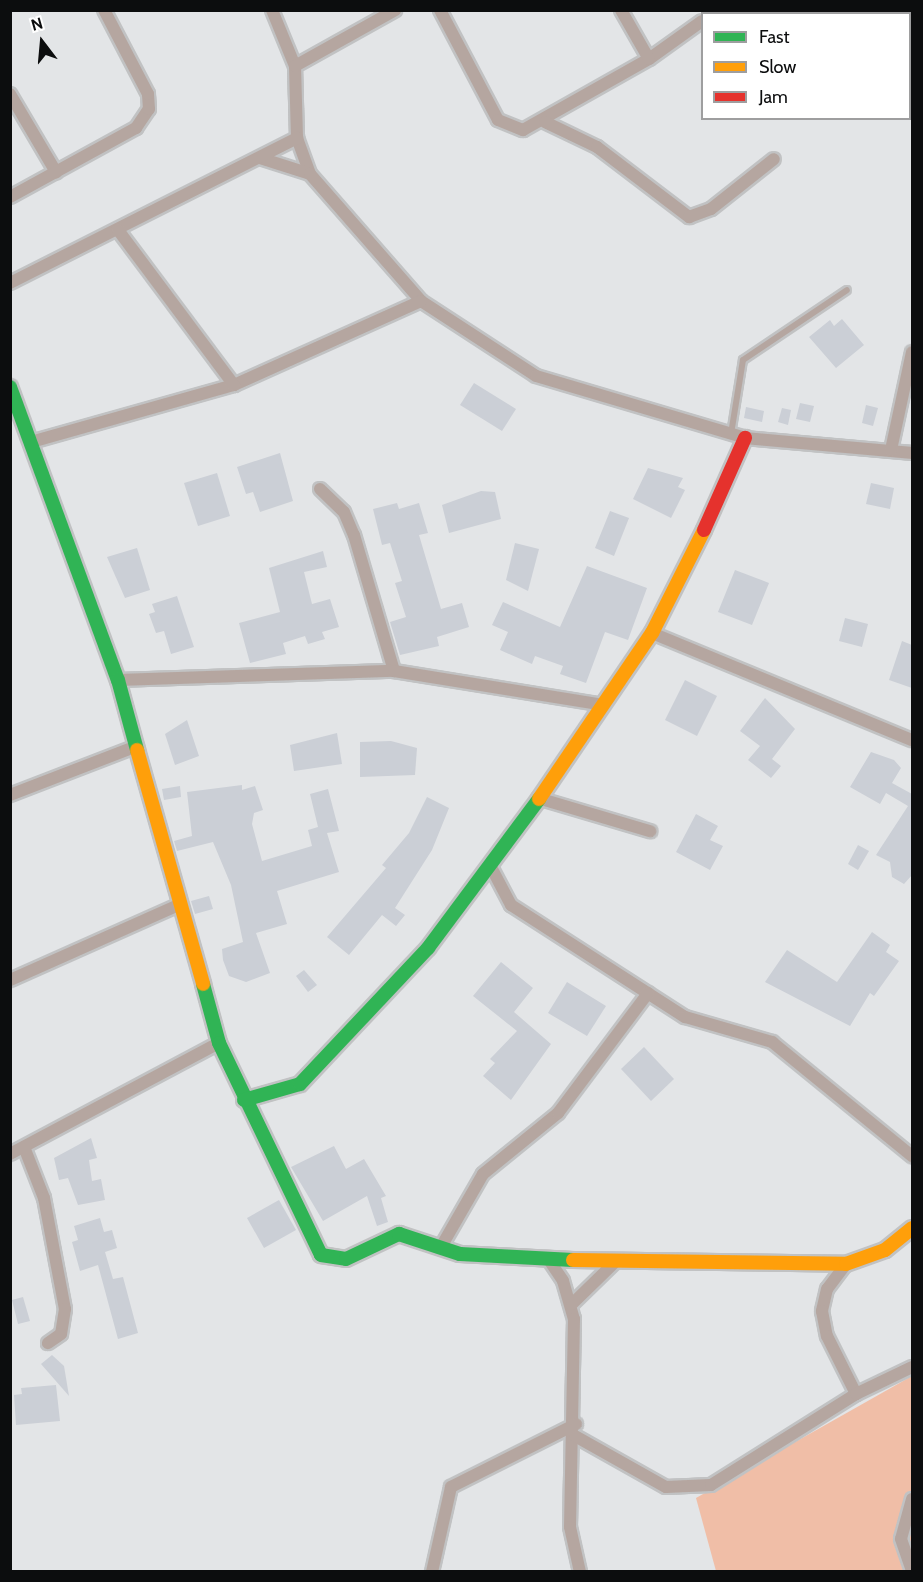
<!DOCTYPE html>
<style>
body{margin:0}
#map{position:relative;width:923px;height:1582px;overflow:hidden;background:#e3e5e7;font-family:Cabin,sans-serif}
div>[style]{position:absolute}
.green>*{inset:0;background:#f0bea7}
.building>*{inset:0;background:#cbcfd6}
.roads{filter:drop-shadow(2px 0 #c1c2c3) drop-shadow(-2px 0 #c1c2c3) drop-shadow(0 2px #c1c2c3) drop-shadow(0 -2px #c1c2c3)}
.lane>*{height:6px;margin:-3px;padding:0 3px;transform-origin:3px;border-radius:3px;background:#b5a6a0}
.street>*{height:12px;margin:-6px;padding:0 6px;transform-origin:6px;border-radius:6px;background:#b5a6a0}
.fast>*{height:14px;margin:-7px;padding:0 7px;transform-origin:7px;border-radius:7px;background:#30b455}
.slow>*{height:14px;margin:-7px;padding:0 7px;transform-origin:7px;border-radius:7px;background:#ff9f0a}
.jam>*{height:14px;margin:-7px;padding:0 7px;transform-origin:7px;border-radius:7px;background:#e5322d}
span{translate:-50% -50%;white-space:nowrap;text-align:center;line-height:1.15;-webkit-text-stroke:5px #fff;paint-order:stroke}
.frame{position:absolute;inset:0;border:12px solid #0c0d0e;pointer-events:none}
.legend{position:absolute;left:701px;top:12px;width:210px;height:108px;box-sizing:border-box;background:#fff;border:2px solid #9e9e9f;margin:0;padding:8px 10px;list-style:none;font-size:18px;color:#0c0d0e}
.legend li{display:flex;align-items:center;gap:12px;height:30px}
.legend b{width:30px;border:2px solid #9e9e9f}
.north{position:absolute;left:12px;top:12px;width:60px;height:60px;-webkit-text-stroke:4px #fff;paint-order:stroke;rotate:344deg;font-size:16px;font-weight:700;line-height:24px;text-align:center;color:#0c0d0e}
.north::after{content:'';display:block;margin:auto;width:21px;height:27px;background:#0c0d0e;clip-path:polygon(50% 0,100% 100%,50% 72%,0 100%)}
</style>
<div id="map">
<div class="green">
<div style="clip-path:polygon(912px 1376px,912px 1571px,716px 1571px,696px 1498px)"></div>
</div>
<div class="building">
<div style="clip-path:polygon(842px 319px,864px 345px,836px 368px,809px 337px,830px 320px,834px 326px)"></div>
<div style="clip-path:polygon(474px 383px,516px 409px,502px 431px,460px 405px)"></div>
<div style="clip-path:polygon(800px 403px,814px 406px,810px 422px,796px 419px)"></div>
<div style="clip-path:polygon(866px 405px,878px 408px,873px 426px,862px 423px)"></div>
<div style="clip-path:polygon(746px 407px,764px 411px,762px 422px,744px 418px)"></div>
<div style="clip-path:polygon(782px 408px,791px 410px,788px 425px,778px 422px)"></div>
<div style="clip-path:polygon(280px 453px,293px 501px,260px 512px,253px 492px,246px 494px,237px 467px)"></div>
<div style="clip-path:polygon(648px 468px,683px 478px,678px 487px,685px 490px,671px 518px,633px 499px)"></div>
<div style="clip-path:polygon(217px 473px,230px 516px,198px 526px,184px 483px)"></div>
<div style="clip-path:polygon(871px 483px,894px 488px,890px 509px,866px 504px)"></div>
<div style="clip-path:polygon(481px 491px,495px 492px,501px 519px,449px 533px,442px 505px)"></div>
<div style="clip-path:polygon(397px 503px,399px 509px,419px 503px,428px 533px,419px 535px,441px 609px,462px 603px,469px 627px,437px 637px,439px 646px,400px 655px,390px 622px,406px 617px,395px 583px,402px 581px,390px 543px,382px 545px,373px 509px)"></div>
<div style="clip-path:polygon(610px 511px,629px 518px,614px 556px,595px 548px)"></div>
<div style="clip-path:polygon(515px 543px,539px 549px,528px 591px,506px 580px)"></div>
<div style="clip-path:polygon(137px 548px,150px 590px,125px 598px,107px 557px)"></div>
<div style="clip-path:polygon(323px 551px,327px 567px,304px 572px,312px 604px,330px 599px,339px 627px,322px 632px,325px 639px,308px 644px,305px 636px,283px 643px,286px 654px,250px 663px,239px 623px,280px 612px,269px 568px)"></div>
<div style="clip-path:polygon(587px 566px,647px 588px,628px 640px,605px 632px,586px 683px,560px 674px,563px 666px,535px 656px,532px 664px,500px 650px,508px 632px,492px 625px,503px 602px,560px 627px)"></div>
<div style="clip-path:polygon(735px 570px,769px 583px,752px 625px,718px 612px)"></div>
<div style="clip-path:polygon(177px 596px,194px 647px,171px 654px,164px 631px,156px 633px,149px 614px,155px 612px,152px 604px)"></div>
<div style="clip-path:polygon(845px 618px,868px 624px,862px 647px,839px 641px)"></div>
<div style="clip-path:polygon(902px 641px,912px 645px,912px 688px,889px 680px)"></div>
<div style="clip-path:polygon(685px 680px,717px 696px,697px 736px,665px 720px)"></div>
<div style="clip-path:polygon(765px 698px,795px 729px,772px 759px,781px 766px,771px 778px,748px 760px,760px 746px,740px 731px)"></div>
<div style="clip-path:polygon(187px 720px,199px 756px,175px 765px,165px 734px)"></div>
<div style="clip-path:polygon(337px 733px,342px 764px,294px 771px,290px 745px)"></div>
<div style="clip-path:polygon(391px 741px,417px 748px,415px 775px,360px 777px,360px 742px)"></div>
<div style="clip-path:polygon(871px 752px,894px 760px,901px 768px,892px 783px,912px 794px,912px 875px,904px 884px,892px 877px,890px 862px,876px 855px,908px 806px,886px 793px,880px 804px,850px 787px)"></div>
<div style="clip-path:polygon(242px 785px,242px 790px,255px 786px,263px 810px,254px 813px,252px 824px,262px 861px,312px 846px,308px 830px,318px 827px,310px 794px,328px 789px,339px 831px,327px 833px,339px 872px,277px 891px,287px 924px,256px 933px,270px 973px,246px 982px,229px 976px,223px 960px,222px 949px,243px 942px,231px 885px,213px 842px,177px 851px,174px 841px,192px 836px,187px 792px)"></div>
<div style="clip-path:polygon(180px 786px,181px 797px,164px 800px,162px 789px)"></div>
<div style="clip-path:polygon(427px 797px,449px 808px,432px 850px,395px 908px,405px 915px,396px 926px,382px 915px,349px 955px,327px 937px,386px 868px,382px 865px,409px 833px)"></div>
<div style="clip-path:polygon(696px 814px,718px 826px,710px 840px,723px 846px,710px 870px,676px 852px)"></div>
<div style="clip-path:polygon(858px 845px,869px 851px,858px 870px,848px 864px)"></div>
<div style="clip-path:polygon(209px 896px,213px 909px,195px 914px,191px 901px)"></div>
<div style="clip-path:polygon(872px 932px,890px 945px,886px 952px,899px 961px,874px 996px,870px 993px,850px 1026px,765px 982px,787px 950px,837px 982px)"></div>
<div style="clip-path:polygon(501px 962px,533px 988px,514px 1012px,551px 1044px,511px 1100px,483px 1076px,495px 1063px,490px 1059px,517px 1031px,473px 996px)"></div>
<div style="clip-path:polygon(304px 970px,317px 985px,308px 992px,296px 976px)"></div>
<div style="clip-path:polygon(567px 982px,606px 1006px,587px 1036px,548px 1013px)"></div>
<div style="clip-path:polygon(644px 1047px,674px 1079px,651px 1101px,621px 1069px)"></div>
<div style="clip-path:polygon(91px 1138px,97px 1158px,89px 1160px,92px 1181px,101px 1179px,105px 1200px,78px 1205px,68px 1178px,59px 1180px,54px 1158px)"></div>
<div style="clip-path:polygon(334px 1146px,346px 1169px,364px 1159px,386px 1196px,381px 1198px,388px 1222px,377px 1226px,367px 1196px,323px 1221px,291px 1167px)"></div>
<div style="clip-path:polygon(279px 1200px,296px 1230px,264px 1248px,247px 1218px)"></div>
<div style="clip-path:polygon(100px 1218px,104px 1232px,112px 1230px,117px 1248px,105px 1252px,113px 1279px,123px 1277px,138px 1333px,118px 1339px,98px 1265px,80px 1271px,72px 1242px,78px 1240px,74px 1226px)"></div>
<div style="clip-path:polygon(23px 1297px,30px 1321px,18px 1324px,12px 1300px)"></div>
<div style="clip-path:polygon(52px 1355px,64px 1366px,69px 1396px,41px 1364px)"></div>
<div style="clip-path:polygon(56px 1385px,60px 1421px,16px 1425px,14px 1395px,22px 1394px,21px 1388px)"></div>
</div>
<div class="roads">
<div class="lane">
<div style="left:731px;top:434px;width:75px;rotate:-80.8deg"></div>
<div style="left:743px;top:360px;width:125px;rotate:-33.9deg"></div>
</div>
<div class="street">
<div style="left:272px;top:10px;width:61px;rotate:67.7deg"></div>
<div style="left:295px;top:66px;width:72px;rotate:88.4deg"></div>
<div style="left:297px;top:138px;width:38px;rotate:70deg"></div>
<div style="left:440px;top:10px;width:124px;rotate:62.2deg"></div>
<div style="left:498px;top:120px;width:27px;rotate:22deg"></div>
<div style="left:523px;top:130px;width:145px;rotate:-29.4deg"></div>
<div style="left:649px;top:59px;width:65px;rotate:-35.6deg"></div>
<div style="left:621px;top:10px;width:56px;rotate:60.3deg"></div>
<div style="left:713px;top:14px;width:6px;rotate:-45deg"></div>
<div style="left:295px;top:66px;width:115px;rotate:-29.2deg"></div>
<div style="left:10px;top:94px;width:91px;rotate:59.5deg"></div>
<div style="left:545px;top:122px;width:58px;rotate:25.7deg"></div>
<div style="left:597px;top:147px;width:116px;rotate:37.3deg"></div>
<div style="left:689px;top:217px;width:23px;rotate:-20deg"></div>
<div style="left:711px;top:209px;width:80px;rotate:-38.4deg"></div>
<div style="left:260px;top:158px;width:52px;rotate:17.7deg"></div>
<div style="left:310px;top:174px;width:169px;rotate:48.8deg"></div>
<div style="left:421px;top:301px;width:137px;rotate:33.1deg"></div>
<div style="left:536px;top:376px;width:218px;rotate:16.5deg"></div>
<div style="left:745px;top:438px;width:168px;rotate:5.1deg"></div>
<div style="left:10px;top:197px;width:144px;rotate:-28.7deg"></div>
<div style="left:136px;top:128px;width:23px;rotate:-56deg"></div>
<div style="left:149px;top:109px;width:15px;rotate:-94deg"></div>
<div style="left:148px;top:94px;width:95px;rotate:-117.6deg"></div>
<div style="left:10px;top:283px;width:322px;rotate:-26.8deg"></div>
<div style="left:234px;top:385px;width:205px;rotate:-24.2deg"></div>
<div style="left:31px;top:442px;width:211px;rotate:-15.7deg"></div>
<div style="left:234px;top:385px;width:194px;rotate:-126.8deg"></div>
<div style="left:891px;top:450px;width:100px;rotate:-77.9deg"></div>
<div style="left:320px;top:489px;width:33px;rotate:44deg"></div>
<div style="left:344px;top:512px;width:25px;rotate:67deg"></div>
<div style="left:354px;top:535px;width:142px;rotate:73.6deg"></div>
<div style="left:652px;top:633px;width:281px;rotate:22.4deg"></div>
<div style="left:118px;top:680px;width:276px;rotate:-1.9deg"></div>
<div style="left:394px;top:671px;width:212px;rotate:9.2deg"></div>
<div style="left:10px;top:795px;width:136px;rotate:-21.1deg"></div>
<div style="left:541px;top:799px;width:114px;rotate:16.4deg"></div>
<div style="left:492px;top:869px;width:41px;rotate:62.2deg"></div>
<div style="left:511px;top:905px;width:207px;rotate:32.8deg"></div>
<div style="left:685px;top:1017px;width:91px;rotate:16deg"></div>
<div style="left:772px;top:1042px;width:181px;rotate:39.2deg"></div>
<div style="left:10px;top:980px;width:187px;rotate:-24deg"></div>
<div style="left:24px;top:1147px;width:55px;rotate:68.6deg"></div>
<div style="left:44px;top:1198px;width:113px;rotate:79.3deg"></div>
<div style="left:65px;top:1309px;width:25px;rotate:99deg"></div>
<div style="left:61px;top:1334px;width:16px;rotate:145deg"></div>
<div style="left:10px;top:1154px;width:237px;rotate:-28deg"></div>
<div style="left:441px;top:1247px;width:84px;rotate:-60.1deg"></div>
<div style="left:483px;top:1174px;width:97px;rotate:-39.1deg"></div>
<div style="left:558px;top:1113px;width:150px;rotate:-53.1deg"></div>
<div style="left:549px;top:1260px;width:25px;rotate:56deg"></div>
<div style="left:563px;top:1281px;width:40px;rotate:74deg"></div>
<div style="left:574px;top:1319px;width:208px;rotate:91.1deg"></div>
<div style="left:570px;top:1527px;width:46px;rotate:77.5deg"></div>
<div style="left:846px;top:1264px;width:31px;rotate:127deg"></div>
<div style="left:827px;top:1289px;width:23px;rotate:103deg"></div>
<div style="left:822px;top:1311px;width:25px;rotate:79deg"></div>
<div style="left:827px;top:1336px;width:65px;rotate:63.4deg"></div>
<div style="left:572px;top:1304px;width:62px;rotate:-44.3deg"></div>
<div style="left:575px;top:1436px;width:104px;rotate:29.3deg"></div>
<div style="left:666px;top:1487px;width:45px;rotate:-2.5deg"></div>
<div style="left:711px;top:1485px;width:171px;rotate:-32.1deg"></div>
<div style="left:856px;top:1394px;width:62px;rotate:-25.7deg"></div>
<div style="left:912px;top:1499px;width:41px;rotate:105.4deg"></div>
<div style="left:901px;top:1539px;width:34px;rotate:71deg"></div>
<div style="left:432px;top:1572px;width:87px;rotate:-77.4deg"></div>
<div style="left:451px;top:1487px;width:140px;rotate:-26.7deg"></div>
</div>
<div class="fast">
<div style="left:10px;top:387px;width:312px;rotate:69.8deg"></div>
<div style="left:118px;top:680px;width:73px;rotate:74.8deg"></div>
<div style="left:203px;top:984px;width:61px;rotate:74.8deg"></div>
<div style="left:219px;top:1043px;width:235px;rotate:64.3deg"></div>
<div style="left:321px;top:1255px;width:25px;rotate:9deg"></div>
<div style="left:346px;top:1259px;width:59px;rotate:-25.3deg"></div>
<div style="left:399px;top:1234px;width:64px;rotate:18.2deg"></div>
<div style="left:460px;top:1254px;width:113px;rotate:3deg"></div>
<div style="left:244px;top:1100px;width:58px;rotate:-15.9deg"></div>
<div style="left:300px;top:1084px;width:187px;rotate:-46.7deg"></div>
<div style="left:428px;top:948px;width:186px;rotate:-53.3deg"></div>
</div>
<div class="slow">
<div style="left:137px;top:750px;width:243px;rotate:74.2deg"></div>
<div style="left:539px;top:799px;width:201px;rotate:-55.8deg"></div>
<div style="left:652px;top:633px;width:115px;rotate:-63.2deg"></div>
<div style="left:573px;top:1260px;width:273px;rotate:0.8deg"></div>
<div style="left:846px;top:1264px;width:41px;rotate:-19.7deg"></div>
<div style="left:885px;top:1250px;width:35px;rotate:-39deg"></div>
</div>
<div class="jam">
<div style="left:704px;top:530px;width:101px;rotate:-66deg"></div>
</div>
</div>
<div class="frame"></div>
<ul class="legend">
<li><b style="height:8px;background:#30b455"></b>Fast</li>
<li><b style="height:8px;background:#ff9f0a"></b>Slow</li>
<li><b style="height:8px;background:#e5322d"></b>Jam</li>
</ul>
<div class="north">N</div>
</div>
